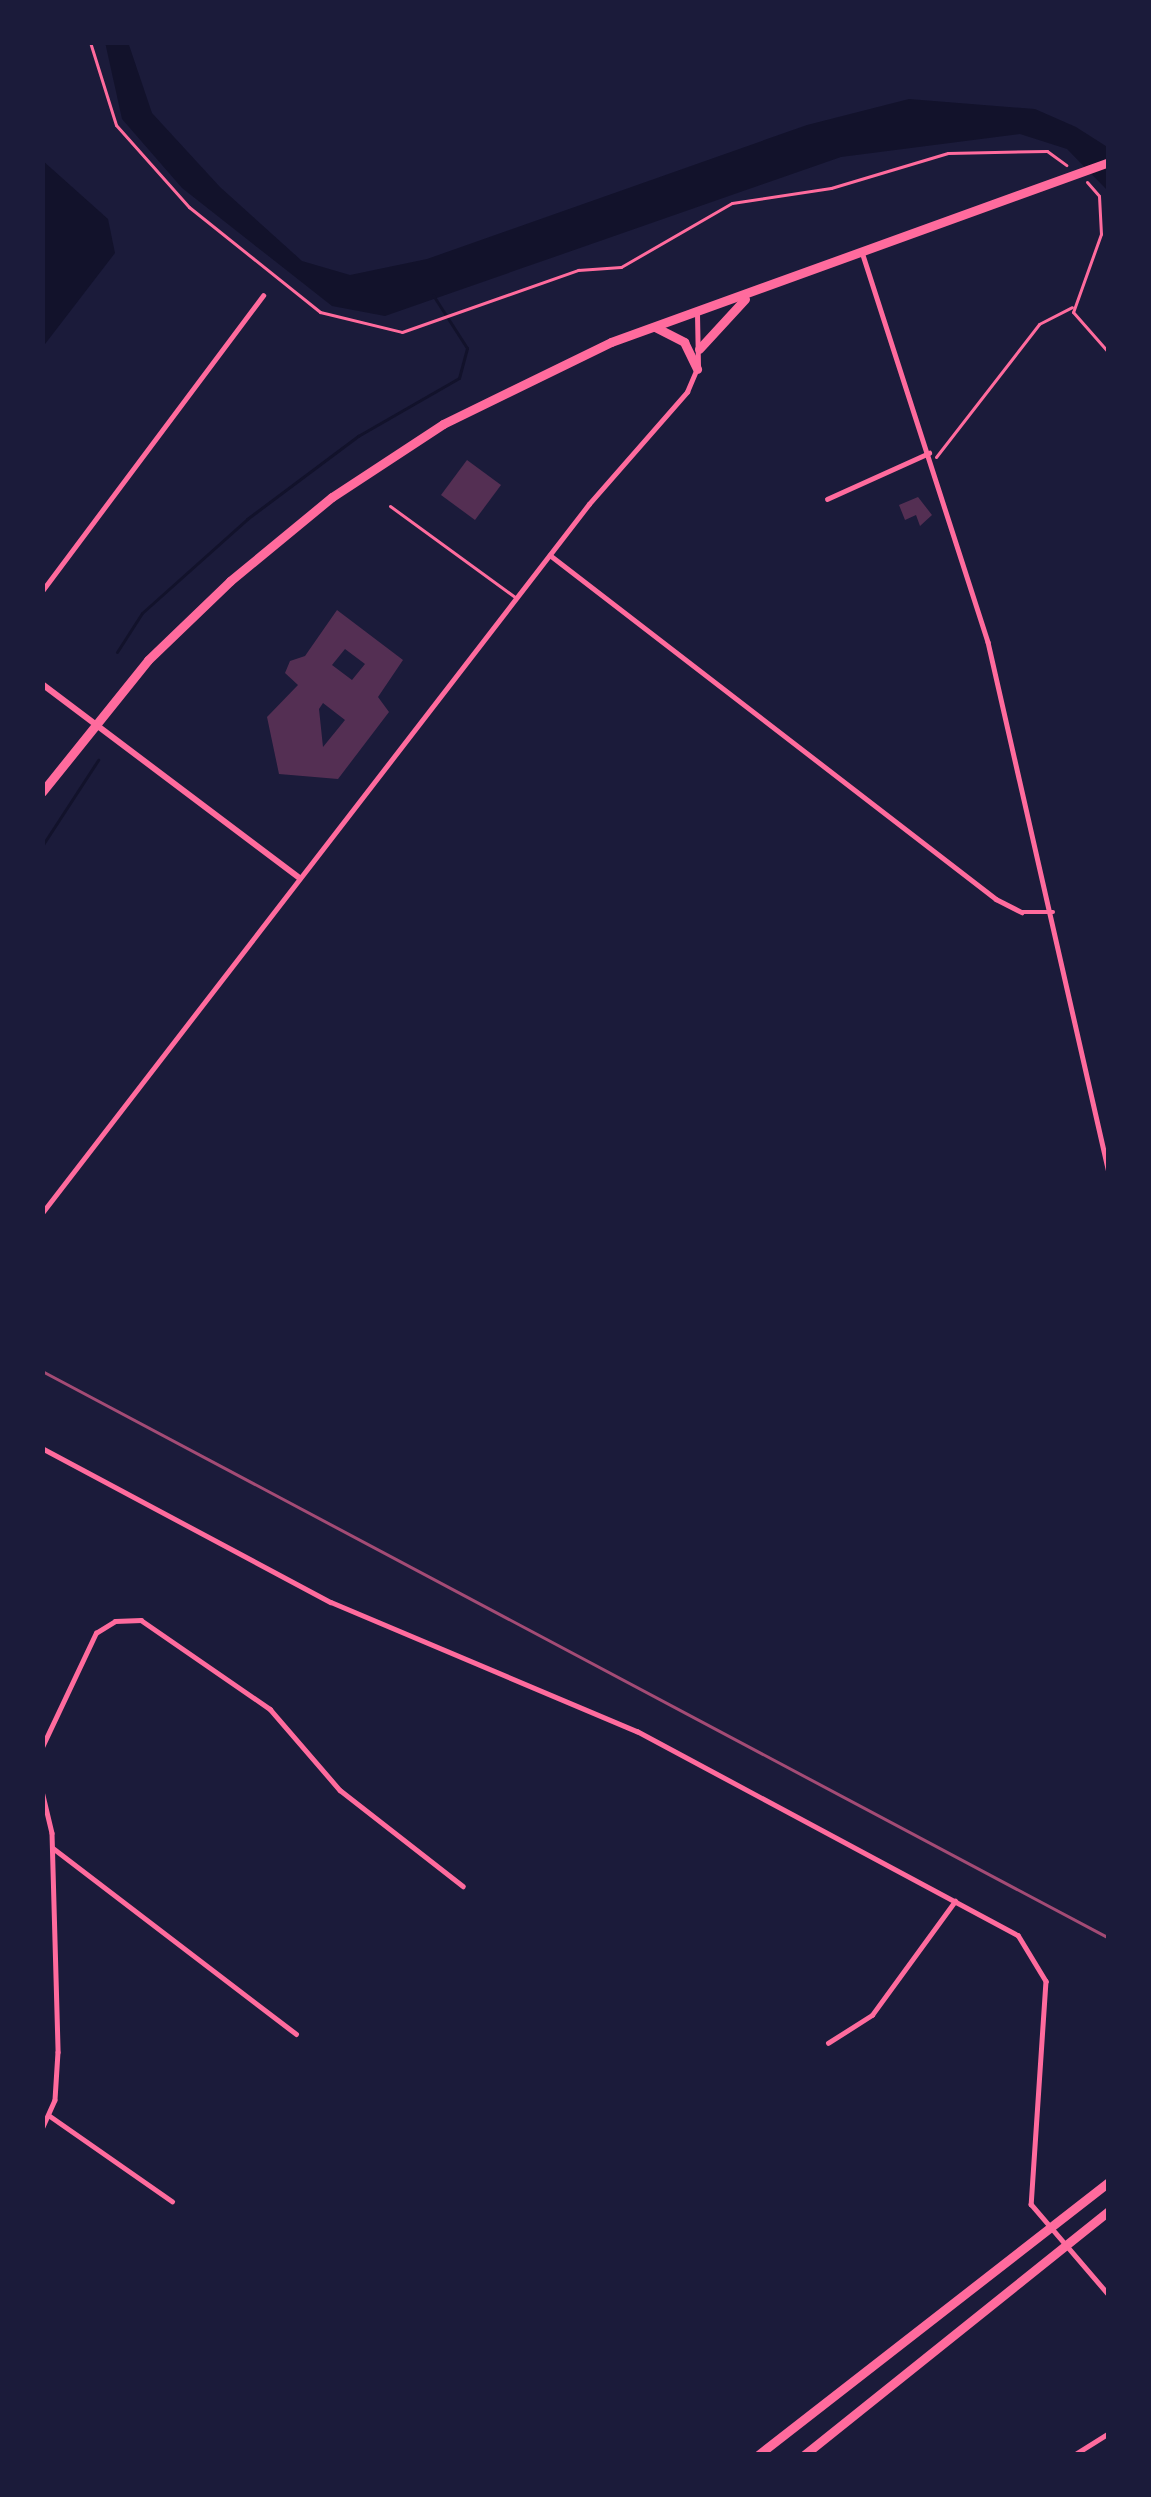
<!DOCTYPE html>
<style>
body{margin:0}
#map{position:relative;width:1151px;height:2497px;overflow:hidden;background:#1b1b3a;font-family:"Exo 2",sans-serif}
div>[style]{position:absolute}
.water>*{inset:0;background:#12122b}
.stream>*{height:3px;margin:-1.5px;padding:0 1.5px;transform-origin:1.5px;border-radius:1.5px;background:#12122b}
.building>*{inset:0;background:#542f53}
.path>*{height:3px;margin:-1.5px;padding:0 1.5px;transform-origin:1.5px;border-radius:1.5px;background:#ff6b9d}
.service>*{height:3px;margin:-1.5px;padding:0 1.5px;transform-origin:1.5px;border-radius:1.5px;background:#ff6b9d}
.minor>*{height:4.5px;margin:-2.25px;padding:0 2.25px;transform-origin:2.25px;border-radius:2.25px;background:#ff6b9d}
.tertiary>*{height:6px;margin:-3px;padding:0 3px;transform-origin:3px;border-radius:3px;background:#ff6b9d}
.primary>*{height:9px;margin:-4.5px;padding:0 4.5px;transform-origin:4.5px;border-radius:4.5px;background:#ff6b9d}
.trunk>*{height:9px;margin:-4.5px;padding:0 4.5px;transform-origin:4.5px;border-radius:4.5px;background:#ff6b9d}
.rail>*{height:3px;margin:-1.5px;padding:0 1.5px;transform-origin:1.5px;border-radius:1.5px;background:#a44b75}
span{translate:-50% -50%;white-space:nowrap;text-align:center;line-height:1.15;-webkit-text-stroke:9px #1b1b3a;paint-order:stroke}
.frame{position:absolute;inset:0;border:45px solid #1b1b3a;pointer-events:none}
</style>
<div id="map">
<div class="water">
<div style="clip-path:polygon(105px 42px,128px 42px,152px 113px,220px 187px,302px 261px,350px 275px,427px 259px,807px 125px,909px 99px,1035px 109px,1076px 127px,1109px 148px,1109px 192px,1067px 149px,1020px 134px,841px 157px,385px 316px,332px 306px,182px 188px,122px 119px)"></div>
<div style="clip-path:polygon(42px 160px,108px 219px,115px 253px,42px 348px)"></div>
</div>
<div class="stream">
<div style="left:117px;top:652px;width:46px;rotate:-57.3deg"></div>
<div style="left:142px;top:613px;width:141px;rotate:-41.8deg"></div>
<div style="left:247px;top:519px;width:139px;rotate:-36.8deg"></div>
<div style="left:358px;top:436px;width:116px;rotate:-29.9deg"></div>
<div style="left:459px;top:378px;width:31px;rotate:-75deg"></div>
<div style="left:467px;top:348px;width:63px;rotate:-122.7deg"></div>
<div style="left:42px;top:846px;width:103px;rotate:-56.9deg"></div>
</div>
<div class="building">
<div style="clip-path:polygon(467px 460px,501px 485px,475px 520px,441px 495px)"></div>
<div style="clip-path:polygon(918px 497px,932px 515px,920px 526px,916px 515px,905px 520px,899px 505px)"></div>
<div style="clip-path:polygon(evenodd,337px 610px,403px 660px,378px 697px,389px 712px,338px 779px,279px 774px,267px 717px,298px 685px,285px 673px,290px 661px,305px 656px,337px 610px,345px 649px,365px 664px,352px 680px,332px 665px,345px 649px,337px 610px,323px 703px,345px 720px,323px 747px,319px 709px,323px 703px)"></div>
</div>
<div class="path">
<div style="left:90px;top:42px;width:87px;rotate:72.6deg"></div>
<div style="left:116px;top:125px;width:110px;rotate:48.3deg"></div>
<div style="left:189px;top:207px;width:168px;rotate:38.7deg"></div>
<div style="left:320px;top:312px;width:84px;rotate:13.7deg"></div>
<div style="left:402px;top:332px;width:187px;rotate:-19.4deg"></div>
<div style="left:578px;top:270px;width:43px;rotate:-4deg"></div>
<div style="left:621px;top:267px;width:128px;rotate:-30deg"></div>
<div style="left:732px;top:203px;width:100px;rotate:-8.6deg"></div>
<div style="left:831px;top:188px;width:122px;rotate:-16.7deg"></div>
<div style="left:948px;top:153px;width:99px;rotate:-1.2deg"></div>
<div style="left:1047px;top:151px;width:24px;rotate:36deg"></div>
<div style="left:1087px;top:182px;width:18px;rotate:49deg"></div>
<div style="left:1099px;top:196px;width:38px;rotate:87deg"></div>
<div style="left:1101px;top:234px;width:83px;rotate:109.7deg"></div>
<div style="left:1073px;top:312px;width:55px;rotate:48.7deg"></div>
<div style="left:936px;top:457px;width:168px;rotate:-52.2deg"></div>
<div style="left:1039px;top:324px;width:37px;rotate:-27deg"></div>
</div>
<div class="service">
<div style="left:390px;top:506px;width:155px;rotate:36.1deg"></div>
</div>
<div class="minor">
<div style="left:863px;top:255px;width:407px;rotate:72.1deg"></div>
<div style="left:988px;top:642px;width:545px;rotate:77.16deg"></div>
<div style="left:827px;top:499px;width:112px;rotate:-24.3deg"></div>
<div style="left:550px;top:555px;width:563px;rotate:37.64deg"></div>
<div style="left:996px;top:899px;width:29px;rotate:27deg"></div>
<div style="left:1022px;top:912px;width:31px"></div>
<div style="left:42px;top:591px;width:369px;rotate:-53.2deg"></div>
<div style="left:42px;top:1213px;width:895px;rotate:-52.35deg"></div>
<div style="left:589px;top:504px;width:149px;rotate:-48.8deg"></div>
<div style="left:687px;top:392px;width:28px;rotate:-67deg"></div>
<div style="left:698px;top:366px;width:53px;rotate:-91.1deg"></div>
<div style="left:42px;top:1448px;width:327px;rotate:28.1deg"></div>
<div style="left:331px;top:1602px;width:332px;rotate:22.9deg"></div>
<div style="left:637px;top:1731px;width:432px;rotate:28.2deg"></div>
<div style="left:1018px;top:1935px;width:54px;rotate:58.7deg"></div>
<div style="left:1046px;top:1981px;width:224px;rotate:93.8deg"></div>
<div style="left:1031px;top:2204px;width:120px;rotate:49.4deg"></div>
<div style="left:42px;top:1747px;width:126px;rotate:-64.7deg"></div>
<div style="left:96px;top:1633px;width:22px;rotate:-32deg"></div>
<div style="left:115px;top:1621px;width:26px;rotate:-2deg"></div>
<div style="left:141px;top:1620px;width:157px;rotate:34.6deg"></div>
<div style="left:270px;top:1709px;width:107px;rotate:49.2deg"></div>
<div style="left:340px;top:1790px;width:156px;rotate:38deg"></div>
<div style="left:42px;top:1791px;width:43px;rotate:76.6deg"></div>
<div style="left:52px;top:1833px;width:219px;rotate:88.4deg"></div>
<div style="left:58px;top:2052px;width:48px;rotate:93.6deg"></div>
<div style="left:55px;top:2100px;width:32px;rotate:114deg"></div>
<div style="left:53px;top:1848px;width:306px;rotate:37.4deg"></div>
<div style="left:828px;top:2043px;width:52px;rotate:-32.5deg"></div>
<div style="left:872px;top:2015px;width:141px;rotate:-53.9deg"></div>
<div style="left:50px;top:2116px;width:149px;rotate:34.9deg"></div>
<div style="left:42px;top:2454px;width:1px;rotate:45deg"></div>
<div style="left:1074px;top:2455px;width:41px;rotate:-32.2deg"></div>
</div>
<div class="tertiary">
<div style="left:42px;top:684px;width:321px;rotate:37deg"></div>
</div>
<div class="primary">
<div style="left:655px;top:327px;width:33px;rotate:27deg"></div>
<div style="left:684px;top:342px;width:30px;rotate:64deg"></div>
<div style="left:699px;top:349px;width:68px;rotate:-47.4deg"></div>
<div style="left:42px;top:792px;width:169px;rotate:-51.2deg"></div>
<div style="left:148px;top:660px;width:114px;rotate:-43.9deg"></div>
<div style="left:230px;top:581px;width:132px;rotate:-39.5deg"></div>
<div style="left:332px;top:497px;width:133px;rotate:-33.3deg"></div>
<div style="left:443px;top:424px;width:187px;rotate:-26deg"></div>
<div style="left:611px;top:342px;width:530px;rotate:-19.87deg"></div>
</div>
<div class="trunk">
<div style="left:758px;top:2455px;width:445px;rotate:-37.9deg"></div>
<div style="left:804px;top:2455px;width:391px;rotate:-38.7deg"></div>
</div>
<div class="rail">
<div style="left:42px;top:1371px;width:1208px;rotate:27.99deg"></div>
</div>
<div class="frame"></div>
</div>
